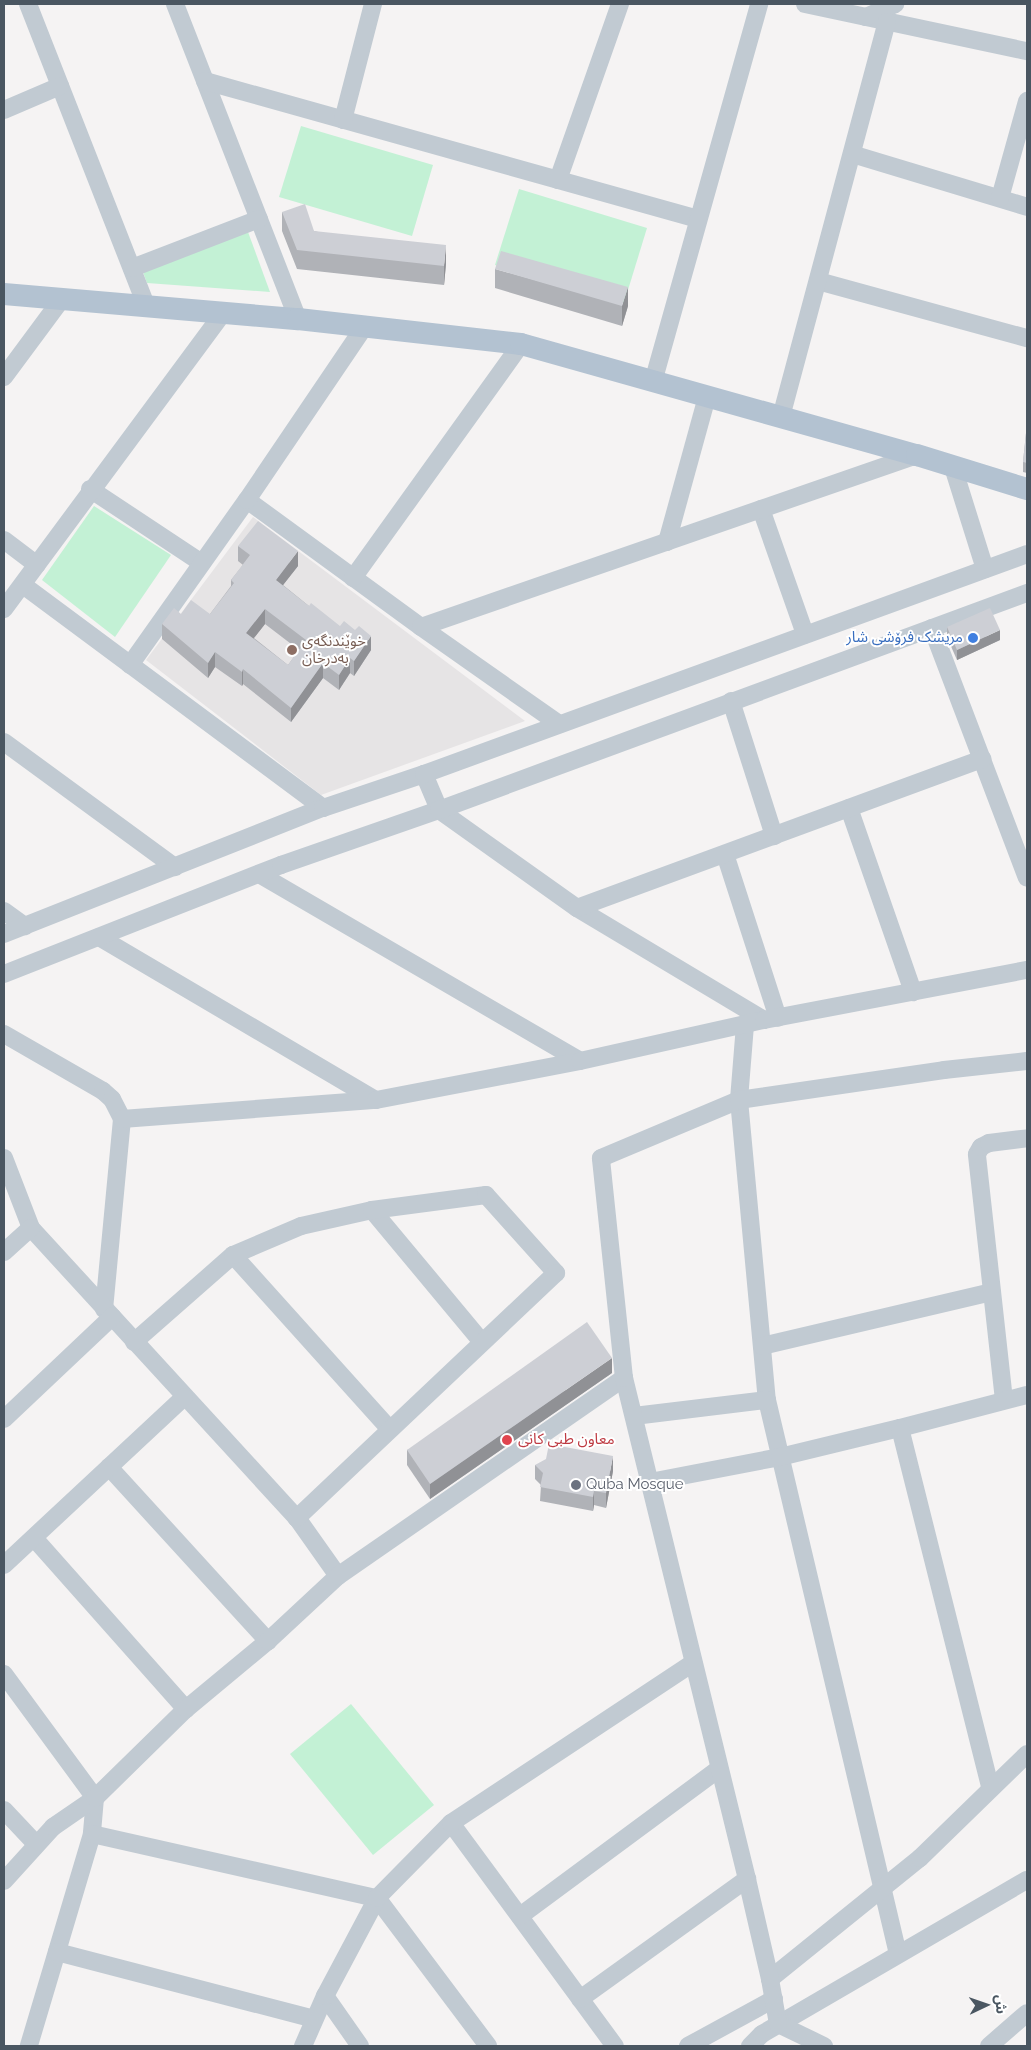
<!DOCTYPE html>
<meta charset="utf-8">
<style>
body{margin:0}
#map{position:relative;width:1031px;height:2050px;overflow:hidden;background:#f5f3f3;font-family:Raleway,"Noto Sans Arabic",sans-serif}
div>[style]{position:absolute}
.education>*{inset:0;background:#e6e4e5}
.green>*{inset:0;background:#c3f1d5}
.minor>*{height:18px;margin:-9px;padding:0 9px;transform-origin:9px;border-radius:9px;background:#c1cad2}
.major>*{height:22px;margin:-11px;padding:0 11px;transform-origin:11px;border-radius:11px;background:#b3c2d1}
.wall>*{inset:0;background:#b0b2b7}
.shaded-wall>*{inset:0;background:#909195}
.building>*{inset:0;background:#cdcfd5}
.dots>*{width:14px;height:14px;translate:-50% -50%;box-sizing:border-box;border:2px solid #fff;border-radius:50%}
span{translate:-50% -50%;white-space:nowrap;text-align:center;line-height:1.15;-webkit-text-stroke:4px #fff;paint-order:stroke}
.shop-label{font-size:15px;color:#366cbe}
.right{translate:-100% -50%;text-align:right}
.education-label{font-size:15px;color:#785e54}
.left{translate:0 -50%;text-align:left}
.health-label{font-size:15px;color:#be3a42}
.worship-label{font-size:15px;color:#5b616d}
.frame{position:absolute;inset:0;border:5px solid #4a5661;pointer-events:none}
.north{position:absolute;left:961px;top:1980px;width:50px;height:50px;-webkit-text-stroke:4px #fff;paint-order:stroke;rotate:87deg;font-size:14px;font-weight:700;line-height:20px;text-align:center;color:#4a5661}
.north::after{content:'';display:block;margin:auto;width:18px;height:22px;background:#4a5661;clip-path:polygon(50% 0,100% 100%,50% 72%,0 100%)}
</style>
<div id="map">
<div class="education">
<div style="clip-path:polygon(253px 517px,525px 721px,321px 795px,146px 660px)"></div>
</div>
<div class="green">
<div style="clip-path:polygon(301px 126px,433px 165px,412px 236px,279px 197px)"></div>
<div style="clip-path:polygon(519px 189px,647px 228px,624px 303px,495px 265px)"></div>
<div style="clip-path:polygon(248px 232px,270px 292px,147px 283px,143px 272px)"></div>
<div style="clip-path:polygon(94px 506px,171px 555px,115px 637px,42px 580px)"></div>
<div style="clip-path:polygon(351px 1704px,434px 1805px,373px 1855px,290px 1754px)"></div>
</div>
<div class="minor">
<div style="left:28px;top:4px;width:323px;rotate:68.6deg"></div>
<div style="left:175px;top:4px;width:338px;rotate:68.7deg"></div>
<div style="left:805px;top:4px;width:227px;rotate:12deg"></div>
<div style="left:866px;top:17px;width:32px;rotate:-24deg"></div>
<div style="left:205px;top:81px;width:512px;rotate:15.64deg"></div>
<div style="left:4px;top:110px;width:61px;rotate:-23.2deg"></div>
<div style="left:343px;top:120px;width:120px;rotate:-75.5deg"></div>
<div style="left:852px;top:154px;width:183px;rotate:16.8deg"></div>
<div style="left:558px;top:180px;width:187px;rotate:-70.6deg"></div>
<div style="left:1000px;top:198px;width:101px;rotate:-74.4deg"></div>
<div style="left:132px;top:268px;width:136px;rotate:-21.1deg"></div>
<div style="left:818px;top:281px;width:217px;rotate:15.3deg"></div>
<div style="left:4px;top:377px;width:96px;rotate:-53.5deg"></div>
<div style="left:653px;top:382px;width:393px;rotate:-74.3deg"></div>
<div style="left:781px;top:417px;width:409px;rotate:-75deg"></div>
<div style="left:953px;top:467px;width:107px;rotate:72.6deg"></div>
<div style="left:90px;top:489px;width:134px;rotate:33.5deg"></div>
<div style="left:247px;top:500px;width:215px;rotate:36.1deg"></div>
<div style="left:421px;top:627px;width:169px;rotate:35.1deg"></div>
<div style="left:761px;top:509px;width:133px;rotate:70.6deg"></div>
<div style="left:4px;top:540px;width:41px;rotate:37.1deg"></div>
<div style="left:667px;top:542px;width:150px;rotate:-74.6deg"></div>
<div style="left:353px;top:578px;width:288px;rotate:-54.3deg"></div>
<div style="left:23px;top:585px;width:374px;rotate:36.6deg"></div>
<div style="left:4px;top:609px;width:367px;rotate:-53.5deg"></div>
<div style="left:421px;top:627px;width:525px;rotate:-19.13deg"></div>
<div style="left:932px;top:628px;width:267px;rotate:69.2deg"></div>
<div style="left:130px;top:665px;width:202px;rotate:-54.7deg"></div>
<div style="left:247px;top:500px;width:210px;rotate:-55.9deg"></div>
<div style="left:731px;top:701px;width:142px;rotate:72.3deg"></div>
<div style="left:4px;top:742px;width:212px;rotate:36.2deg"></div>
<div style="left:424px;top:774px;width:39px;rotate:67deg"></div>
<div style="left:439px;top:810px;width:169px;rotate:35.4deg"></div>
<div style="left:577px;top:908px;width:218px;rotate:30.9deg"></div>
<div style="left:849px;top:808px;width:195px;rotate:70.8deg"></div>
<div style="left:725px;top:854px;width:172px;rotate:72.1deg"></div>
<div style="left:259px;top:874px;width:371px;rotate:30.2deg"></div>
<div style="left:577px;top:908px;width:432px;rotate:-20.2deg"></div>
<div style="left:4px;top:911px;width:26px;rotate:36deg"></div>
<div style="left:4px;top:934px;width:343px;rotate:-21.6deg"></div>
<div style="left:323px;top:808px;width:107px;rotate:-18.6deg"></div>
<div style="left:424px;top:774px;width:642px;rotate:-20.04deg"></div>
<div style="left:99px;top:937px;width:321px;rotate:30.5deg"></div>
<div style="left:4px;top:974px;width:298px;rotate:-21.5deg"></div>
<div style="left:281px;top:865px;width:167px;rotate:-19.2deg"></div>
<div style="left:439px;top:810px;width:627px;rotate:-20.26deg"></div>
<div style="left:745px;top:1025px;width:75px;rotate:94.6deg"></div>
<div style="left:739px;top:1100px;width:301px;rotate:84.7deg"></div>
<div style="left:767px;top:1400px;width:569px;rotate:76.7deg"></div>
<div style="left:4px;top:1034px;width:114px;rotate:29.9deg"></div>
<div style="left:103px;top:1091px;width:12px;rotate:42deg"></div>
<div style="left:112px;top:1099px;width:22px;rotate:63deg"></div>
<div style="left:122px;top:1119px;width:191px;rotate:95.4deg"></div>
<div style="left:122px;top:1119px;width:255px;rotate:-4.3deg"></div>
<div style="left:376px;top:1100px;width:208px;rotate:-10.8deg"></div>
<div style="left:580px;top:1061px;width:189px;rotate:-12.6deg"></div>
<div style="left:764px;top:1020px;width:268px;rotate:-10.8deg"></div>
<div style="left:4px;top:1158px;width:75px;rotate:68.9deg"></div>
<div style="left:31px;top:1228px;width:394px;rotate:47.5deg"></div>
<div style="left:297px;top:1518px;width:71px;rotate:54.7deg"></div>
<div style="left:372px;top:1210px;width:172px;rotate:50.2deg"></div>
<div style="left:4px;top:1252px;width:36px;rotate:-42deg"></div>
<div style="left:233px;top:1255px;width:233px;rotate:48deg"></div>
<div style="left:134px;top:1342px;width:132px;rotate:-41.3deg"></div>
<div style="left:233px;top:1255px;width:74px;rotate:-23.1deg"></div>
<div style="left:301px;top:1226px;width:73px;rotate:-12.7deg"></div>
<div style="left:372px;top:1210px;width:115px;rotate:-7.5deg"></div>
<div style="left:486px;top:1195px;width:105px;rotate:48.1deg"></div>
<div style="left:556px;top:1273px;width:357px;rotate:136.6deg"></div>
<div style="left:762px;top:1346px;width:236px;rotate:-13.2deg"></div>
<div style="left:1004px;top:1400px;width:247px;rotate:-96.3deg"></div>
<div style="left:977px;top:1154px;width:8px;rotate:-60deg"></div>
<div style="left:981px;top:1147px;width:9px;rotate:-27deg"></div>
<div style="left:989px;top:1143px;width:38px;rotate:-7deg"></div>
<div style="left:634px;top:1416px;width:134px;rotate:-6.9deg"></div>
<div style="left:4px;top:1419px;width:149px;rotate:-43.4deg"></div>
<div style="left:900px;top:1428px;width:131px;rotate:-14.6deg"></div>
<div style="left:109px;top:1467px;width:236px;rotate:47.6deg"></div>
<div style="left:650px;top:1482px;width:132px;rotate:-10.9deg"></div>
<div style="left:780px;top:1457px;width:123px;rotate:-13.6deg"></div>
<div style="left:900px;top:1428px;width:370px;rotate:75.9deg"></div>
<div style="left:34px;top:1538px;width:229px;rotate:48.4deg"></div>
<div style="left:4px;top:1565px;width:246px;rotate:-43deg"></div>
<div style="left:4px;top:1674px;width:154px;rotate:53.7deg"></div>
<div style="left:95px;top:1798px;width:36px;rotate:95deg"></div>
<div style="left:92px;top:1834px;width:221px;rotate:106.6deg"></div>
<div style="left:4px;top:1810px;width:47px;rotate:46.7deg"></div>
<div style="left:451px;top:1823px;width:277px;rotate:53.7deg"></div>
<div style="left:92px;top:1834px;width:292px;rotate:12.7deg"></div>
<div style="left:377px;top:1898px;width:185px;rotate:53.1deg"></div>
<div style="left:4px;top:1881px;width:73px;rotate:-47.8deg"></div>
<div style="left:53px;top:1827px;width:51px;rotate:-34.6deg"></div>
<div style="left:95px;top:1798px;width:127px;rotate:-44.4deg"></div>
<div style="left:186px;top:1709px;width:107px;rotate:-39.7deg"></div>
<div style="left:268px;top:1641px;width:96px;rotate:-42.9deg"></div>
<div style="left:338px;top:1576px;width:348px;rotate:-34.7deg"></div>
<div style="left:520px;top:1916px;width:247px;rotate:-36.5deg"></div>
<div style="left:57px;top:1952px;width:266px;rotate:14.6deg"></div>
<div style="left:770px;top:1979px;width:193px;rotate:-38.9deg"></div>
<div style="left:920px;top:1858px;width:149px;rotate:-44.2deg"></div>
<div style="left:325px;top:1996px;width:61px;rotate:55deg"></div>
<div style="left:580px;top:1999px;width:206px;rotate:-35.7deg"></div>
<div style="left:303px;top:2046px;width:55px;rotate:-66.3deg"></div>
<div style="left:325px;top:1996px;width:111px;rotate:-62deg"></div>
<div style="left:377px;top:1898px;width:105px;rotate:-45.4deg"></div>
<div style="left:451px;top:1823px;width:290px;rotate:-33.5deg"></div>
<div style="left:688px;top:2046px;width:98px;rotate:-28.7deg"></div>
<div style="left:750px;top:2046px;width:17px;rotate:-45deg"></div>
<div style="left:762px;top:2034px;width:306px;rotate:-30.2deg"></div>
<div style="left:824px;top:2046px;width:51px;rotate:-154.4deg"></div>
<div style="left:778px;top:2024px;width:46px;rotate:-100.1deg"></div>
<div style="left:770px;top:1979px;width:103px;rotate:-103deg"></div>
<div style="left:747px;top:1879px;width:516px;rotate:-103.79deg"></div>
<div style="left:624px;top:1378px;width:221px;rotate:-96deg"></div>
<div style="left:601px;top:1158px;width:150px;rotate:-22.8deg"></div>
<div style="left:739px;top:1100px;width:207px;rotate:-8.3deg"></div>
<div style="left:944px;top:1070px;width:83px;rotate:-6.2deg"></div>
<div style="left:989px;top:2046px;width:50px;rotate:-41deg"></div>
</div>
<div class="major">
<div style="left:4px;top:294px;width:295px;rotate:4.9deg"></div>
<div style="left:298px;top:319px;width:224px;rotate:6.4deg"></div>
<div style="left:521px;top:344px;width:411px;rotate:15.7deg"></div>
<div style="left:917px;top:455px;width:115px;rotate:17.2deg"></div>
</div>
<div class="wall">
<div style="clip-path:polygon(282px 212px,314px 231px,446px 264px,444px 285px,297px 269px,282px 231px)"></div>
<div style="clip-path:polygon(495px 269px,628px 306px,622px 326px,495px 288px)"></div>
<div style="clip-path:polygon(1027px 424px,1027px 473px,1023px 472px,1023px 462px)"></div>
<div style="clip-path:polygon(evenodd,238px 546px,298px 566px,283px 585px,309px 606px,371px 650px,354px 676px,350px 673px,339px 690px,323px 678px,291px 722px,243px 684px,242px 686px,215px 667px,208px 678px,162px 639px,162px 624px,181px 614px,210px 614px,231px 586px,231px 580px,243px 565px,238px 561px,238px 546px,265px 624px,299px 650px,288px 665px,254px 638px,265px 624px)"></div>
<div style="clip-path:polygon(947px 627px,1000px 640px,957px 660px,947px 637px)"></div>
<div style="clip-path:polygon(612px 1373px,430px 1499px,407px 1465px,407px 1450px)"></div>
<div style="clip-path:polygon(535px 1465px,613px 1471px,606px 1508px,594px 1505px,593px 1511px,540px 1501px,541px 1485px,535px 1479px)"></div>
</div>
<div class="shaded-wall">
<div style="clip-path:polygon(446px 245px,446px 264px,444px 285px,444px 266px)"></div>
<div style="clip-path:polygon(628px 287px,628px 306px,622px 326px,622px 306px)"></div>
<div style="clip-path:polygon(298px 551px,298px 566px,276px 594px,276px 580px)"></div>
<div style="clip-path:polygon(265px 609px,265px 624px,246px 648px,246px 633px)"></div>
<div style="clip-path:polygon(1000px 630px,1000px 640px,957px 660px,957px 650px)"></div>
<div style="clip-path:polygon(371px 636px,371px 650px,354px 676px,354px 661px)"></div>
<div style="clip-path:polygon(215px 652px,215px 667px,208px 678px,208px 663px)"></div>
<div style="clip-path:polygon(350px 658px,350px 673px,339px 690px,339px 675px)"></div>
<div style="clip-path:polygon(323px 663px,323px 678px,291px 722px,291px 708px)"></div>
<div style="clip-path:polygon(243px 669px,243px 684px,242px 686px,242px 672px)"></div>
<div style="clip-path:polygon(612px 1358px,612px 1373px,430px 1499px,430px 1484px)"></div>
<div style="clip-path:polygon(613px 1456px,613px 1471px,606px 1508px,606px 1493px)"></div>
<div style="clip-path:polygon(594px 1491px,594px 1505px,593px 1511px,593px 1497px)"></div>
</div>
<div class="building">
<div style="clip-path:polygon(305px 204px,314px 231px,446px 245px,444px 266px,297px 250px,282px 212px)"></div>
<div style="clip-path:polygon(501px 251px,628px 287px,622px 306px,495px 269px)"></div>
<div style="clip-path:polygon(1027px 423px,1027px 463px,1023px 462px)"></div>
<div style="clip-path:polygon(evenodd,258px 521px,298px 551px,276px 580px,309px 606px,311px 603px,340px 626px,344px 621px,355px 630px,359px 626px,371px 636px,354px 661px,350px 658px,339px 675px,323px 663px,291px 708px,243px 669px,242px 672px,215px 652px,208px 663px,162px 624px,174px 608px,181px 614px,191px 600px,210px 614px,234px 583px,231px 580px,250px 555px,238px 546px,258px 521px,265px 609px,306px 640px,288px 665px,246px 633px,265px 609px)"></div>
<div style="clip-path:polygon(990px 608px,1000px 630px,957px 650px,947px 627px)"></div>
<div style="clip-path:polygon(587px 1322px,612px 1358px,430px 1484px,407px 1450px)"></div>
<div style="clip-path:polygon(549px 1444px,613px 1456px,606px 1493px,594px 1491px,593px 1497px,540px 1487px,543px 1473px,535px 1465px,546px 1459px)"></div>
</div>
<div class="dots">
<div style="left:973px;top:638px;background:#3f7fe0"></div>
<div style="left:292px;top:650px;background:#8d6e63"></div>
<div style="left:507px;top:1440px;background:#e0444e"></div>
<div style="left:576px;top:1485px;background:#6b7280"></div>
</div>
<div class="shop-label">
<span class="right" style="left:963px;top:638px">مریشک فرۆشی شار</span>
</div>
<div class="education-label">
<span class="left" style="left:302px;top:650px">خوێندنگەی<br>بەدرخان</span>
</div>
<div class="health-label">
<span class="left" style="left:518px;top:1440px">معاون طبی کانی</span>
</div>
<div class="worship-label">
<span class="left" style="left:586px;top:1485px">Quba Mosque</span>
</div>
<div class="frame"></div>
<div class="north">ش</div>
</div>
